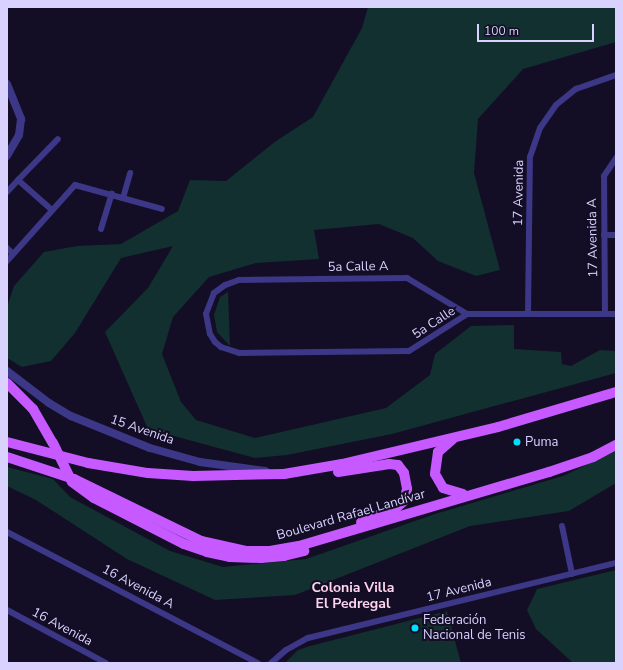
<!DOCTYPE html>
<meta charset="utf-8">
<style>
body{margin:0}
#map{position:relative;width:623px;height:670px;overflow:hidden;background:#130e25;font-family:"Nunito Sans",sans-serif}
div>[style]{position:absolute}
.green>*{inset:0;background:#11302f}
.minor>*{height:6px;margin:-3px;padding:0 3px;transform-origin:3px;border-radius:3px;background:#3c3786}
.tertiary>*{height:8px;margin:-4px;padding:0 4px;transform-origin:4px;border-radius:4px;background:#3c3786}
.primary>*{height:10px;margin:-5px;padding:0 5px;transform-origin:5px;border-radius:5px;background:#c659ff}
.primary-bridge>*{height:10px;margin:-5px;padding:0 5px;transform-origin:5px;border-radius:5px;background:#c659ff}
.dots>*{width:11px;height:11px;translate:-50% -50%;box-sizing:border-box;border:2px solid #130e25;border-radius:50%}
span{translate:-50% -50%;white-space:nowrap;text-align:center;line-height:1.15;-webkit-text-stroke:4px #130e25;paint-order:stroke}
.street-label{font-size:13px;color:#d9d2ff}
.poi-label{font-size:13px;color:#d9d2ff}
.left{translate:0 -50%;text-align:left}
.neighbourhood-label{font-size:14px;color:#ffd4ee;font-weight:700}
.frame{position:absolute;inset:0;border:8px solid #d9d2ff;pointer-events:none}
.scale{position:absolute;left:477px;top:24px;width:117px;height:18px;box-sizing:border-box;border:2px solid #d9d2ff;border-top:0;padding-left:5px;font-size:12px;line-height:14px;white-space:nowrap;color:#d9d2ff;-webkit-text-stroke:3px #130e25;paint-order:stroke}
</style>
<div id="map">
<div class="green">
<div style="clip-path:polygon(368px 7px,616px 7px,616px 42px,523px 69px,478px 119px,474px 173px,500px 270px,476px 276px,438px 261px,413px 238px,379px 224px,314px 230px,319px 259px,256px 263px,209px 277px,173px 317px,162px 354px,181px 402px,196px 420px,255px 438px,386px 408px,430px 375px,435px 354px,471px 326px,514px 325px,514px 349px,561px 352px,562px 364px,571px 366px,600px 350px,616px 351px,616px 373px,392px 434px,287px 455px,255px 458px,148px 429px,105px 332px,148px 288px,173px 246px,121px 258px,75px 333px,51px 361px,22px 367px,7px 358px,7px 307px,14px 286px,44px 252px,77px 246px,121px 244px,178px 211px,190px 180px,226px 181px,276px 141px,313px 117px,362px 28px)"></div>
<div style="clip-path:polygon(228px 292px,230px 346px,217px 332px,214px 315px,220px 297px)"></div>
<div style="clip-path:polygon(616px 451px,616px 483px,569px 511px,470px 526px,295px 595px,215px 600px,127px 559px,36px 500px,7px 486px,7px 467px,53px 479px,70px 497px,170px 551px,223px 567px,306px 559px,435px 514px,563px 476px)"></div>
<div style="clip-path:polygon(616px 570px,616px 663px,573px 663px,536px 629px,527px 610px,537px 589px)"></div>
<div style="clip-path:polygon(447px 611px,461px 663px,285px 663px,298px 650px,310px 646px)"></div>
</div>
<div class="minor">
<div style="left:7px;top:192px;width:16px;rotate:-47deg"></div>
<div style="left:123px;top:198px;width:26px;rotate:-74deg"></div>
<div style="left:52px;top:210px;width:45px;rotate:-138.6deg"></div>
<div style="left:18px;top:180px;width:57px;rotate:-45.7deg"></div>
<div style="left:101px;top:229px;width:37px;rotate:-73deg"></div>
<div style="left:604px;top:235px;width:12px"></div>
<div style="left:7px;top:248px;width:8px;rotate:45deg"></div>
<div style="left:7px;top:261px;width:102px;rotate:-48.2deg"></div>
<div style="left:75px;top:185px;width:90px;rotate:15.4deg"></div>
<div style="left:467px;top:314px;width:70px;rotate:-149deg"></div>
<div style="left:407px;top:278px;width:168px;rotate:179.3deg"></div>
<div style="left:239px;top:280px;width:15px;rotate:160deg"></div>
<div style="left:225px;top:285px;width:14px;rotate:144deg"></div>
<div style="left:214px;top:293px;width:22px;rotate:111deg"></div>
<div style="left:206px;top:314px;width:20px;rotate:79deg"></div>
<div style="left:210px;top:334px;width:9px;rotate:58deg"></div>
<div style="left:215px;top:342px;width:8px;rotate:40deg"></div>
<div style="left:221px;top:347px;width:19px;rotate:18deg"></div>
<div style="left:239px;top:353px;width:170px;rotate:-0.7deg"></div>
<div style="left:409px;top:351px;width:69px;rotate:-32.5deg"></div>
<div style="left:467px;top:314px;width:149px"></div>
<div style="left:528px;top:314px;width:157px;rotate:-89.3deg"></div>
<div style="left:530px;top:157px;width:31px;rotate:-71deg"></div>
<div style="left:540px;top:128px;width:28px;rotate:-55deg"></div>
<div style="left:556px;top:105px;width:26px;rotate:-39deg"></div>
<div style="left:576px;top:89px;width:42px;rotate:-19.3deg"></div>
<div style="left:605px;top:314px;width:138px;rotate:-90.4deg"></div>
<div style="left:604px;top:176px;width:22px;rotate:-56deg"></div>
<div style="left:562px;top:526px;width:49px;rotate:78.2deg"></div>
<div style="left:7px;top:532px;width:283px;rotate:27.6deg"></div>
<div style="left:7px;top:610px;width:112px;rotate:28.2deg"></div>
<div style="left:271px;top:663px;width:20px;rotate:-41deg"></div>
<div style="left:286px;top:650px;width:25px;rotate:-29deg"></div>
<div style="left:308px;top:638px;width:317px;rotate:-13.7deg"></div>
</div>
<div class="tertiary">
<div style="left:7px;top:84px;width:38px;rotate:68deg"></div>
<div style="left:21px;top:119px;width:16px;rotate:97deg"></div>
<div style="left:19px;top:135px;width:24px;rotate:120deg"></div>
<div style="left:7px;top:371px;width:53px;rotate:37.3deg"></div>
<div style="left:49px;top:403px;width:26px;rotate:31deg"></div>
<div style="left:71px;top:416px;width:85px;rotate:22.1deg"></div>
<div style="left:150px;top:448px;width:52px;rotate:15.6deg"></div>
<div style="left:200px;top:462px;width:66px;rotate:7.9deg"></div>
</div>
<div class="primary">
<div style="left:7px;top:383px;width:37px;rotate:45deg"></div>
<div style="left:33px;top:409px;width:39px;rotate:60deg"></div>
<div style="left:453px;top:439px;width:20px;rotate:139deg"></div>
<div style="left:438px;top:452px;width:22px;rotate:98deg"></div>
<div style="left:435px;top:474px;width:16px;rotate:60deg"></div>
<div style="left:443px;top:488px;width:21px;rotate:17deg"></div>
<div style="left:7px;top:442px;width:84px;rotate:14.5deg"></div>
<div style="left:88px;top:463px;width:61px;rotate:9.5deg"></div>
<div style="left:148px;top:473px;width:45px;rotate:3.8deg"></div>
<div style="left:193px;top:476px;width:91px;rotate:-1.3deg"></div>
<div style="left:284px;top:474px;width:59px;rotate:-9.8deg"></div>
<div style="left:342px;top:464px;width:160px;rotate:-13.3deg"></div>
<div style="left:498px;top:427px;width:123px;rotate:-16.5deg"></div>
<div style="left:7px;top:457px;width:71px;rotate:18.2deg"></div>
<div style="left:74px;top:479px;width:141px;rotate:26deg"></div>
<div style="left:201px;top:541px;width:47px;rotate:12.3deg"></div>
<div style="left:247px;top:551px;width:23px"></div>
<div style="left:270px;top:551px;width:29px;rotate:-10deg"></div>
<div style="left:299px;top:546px;width:261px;rotate:-16.5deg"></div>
<div style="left:549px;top:472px;width:46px;rotate:-18.8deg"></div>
<div style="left:593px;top:457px;width:26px;rotate:-28deg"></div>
<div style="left:338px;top:472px;width:52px;rotate:-8.9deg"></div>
<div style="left:389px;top:464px;width:9px;rotate:6deg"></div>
<div style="left:398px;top:465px;width:10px;rotate:53deg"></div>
<div style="left:404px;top:473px;width:16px;rotate:79deg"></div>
<div style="left:407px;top:489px;width:12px;rotate:104deg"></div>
<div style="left:404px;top:501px;width:9px;rotate:139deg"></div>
<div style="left:397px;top:507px;width:39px;rotate:157deg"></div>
<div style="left:72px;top:482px;width:27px;rotate:36deg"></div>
<div style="left:94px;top:498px;width:101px;rotate:27.1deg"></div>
<div style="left:184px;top:544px;width:24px;rotate:19deg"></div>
<div style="left:207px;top:552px;width:24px;rotate:12deg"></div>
<div style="left:230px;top:557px;width:31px;rotate:2deg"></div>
<div style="left:261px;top:558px;width:23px;rotate:-5deg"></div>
<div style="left:284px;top:556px;width:21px;rotate:-14deg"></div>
</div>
<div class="primary-bridge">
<div style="left:53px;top:443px;width:43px;rotate:64deg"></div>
</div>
<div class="dots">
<div style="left:517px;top:442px;background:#00ddfd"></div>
<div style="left:415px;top:628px;background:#00ddfd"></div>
</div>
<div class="street-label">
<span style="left:519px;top:193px;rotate:-89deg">17 Avenida</span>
<span style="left:593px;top:238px;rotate:-91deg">17 Avenida A</span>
<span style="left:358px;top:267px;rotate:-1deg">5a Calle A</span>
<span style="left:434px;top:323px;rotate:-33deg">5a Calle</span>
<span style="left:142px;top:430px;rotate:19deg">15 Avenida</span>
<span style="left:351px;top:515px;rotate:-16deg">Boulevard Rafael Landívar</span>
<span style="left:138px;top:587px;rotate:28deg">16 Avenida A</span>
<span style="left:459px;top:590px;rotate:-14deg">17 Avenida</span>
<span style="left:62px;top:627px;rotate:28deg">16 Avenida</span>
</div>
<div class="poi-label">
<span class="left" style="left:525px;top:442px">Puma</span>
<span class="left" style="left:423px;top:628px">Federación<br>Nacional de Tenis</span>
</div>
<div class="neighbourhood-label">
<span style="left:353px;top:596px">Colonia Villa<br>El Pedregal</span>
</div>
<div class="frame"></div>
<div class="scale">100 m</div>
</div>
